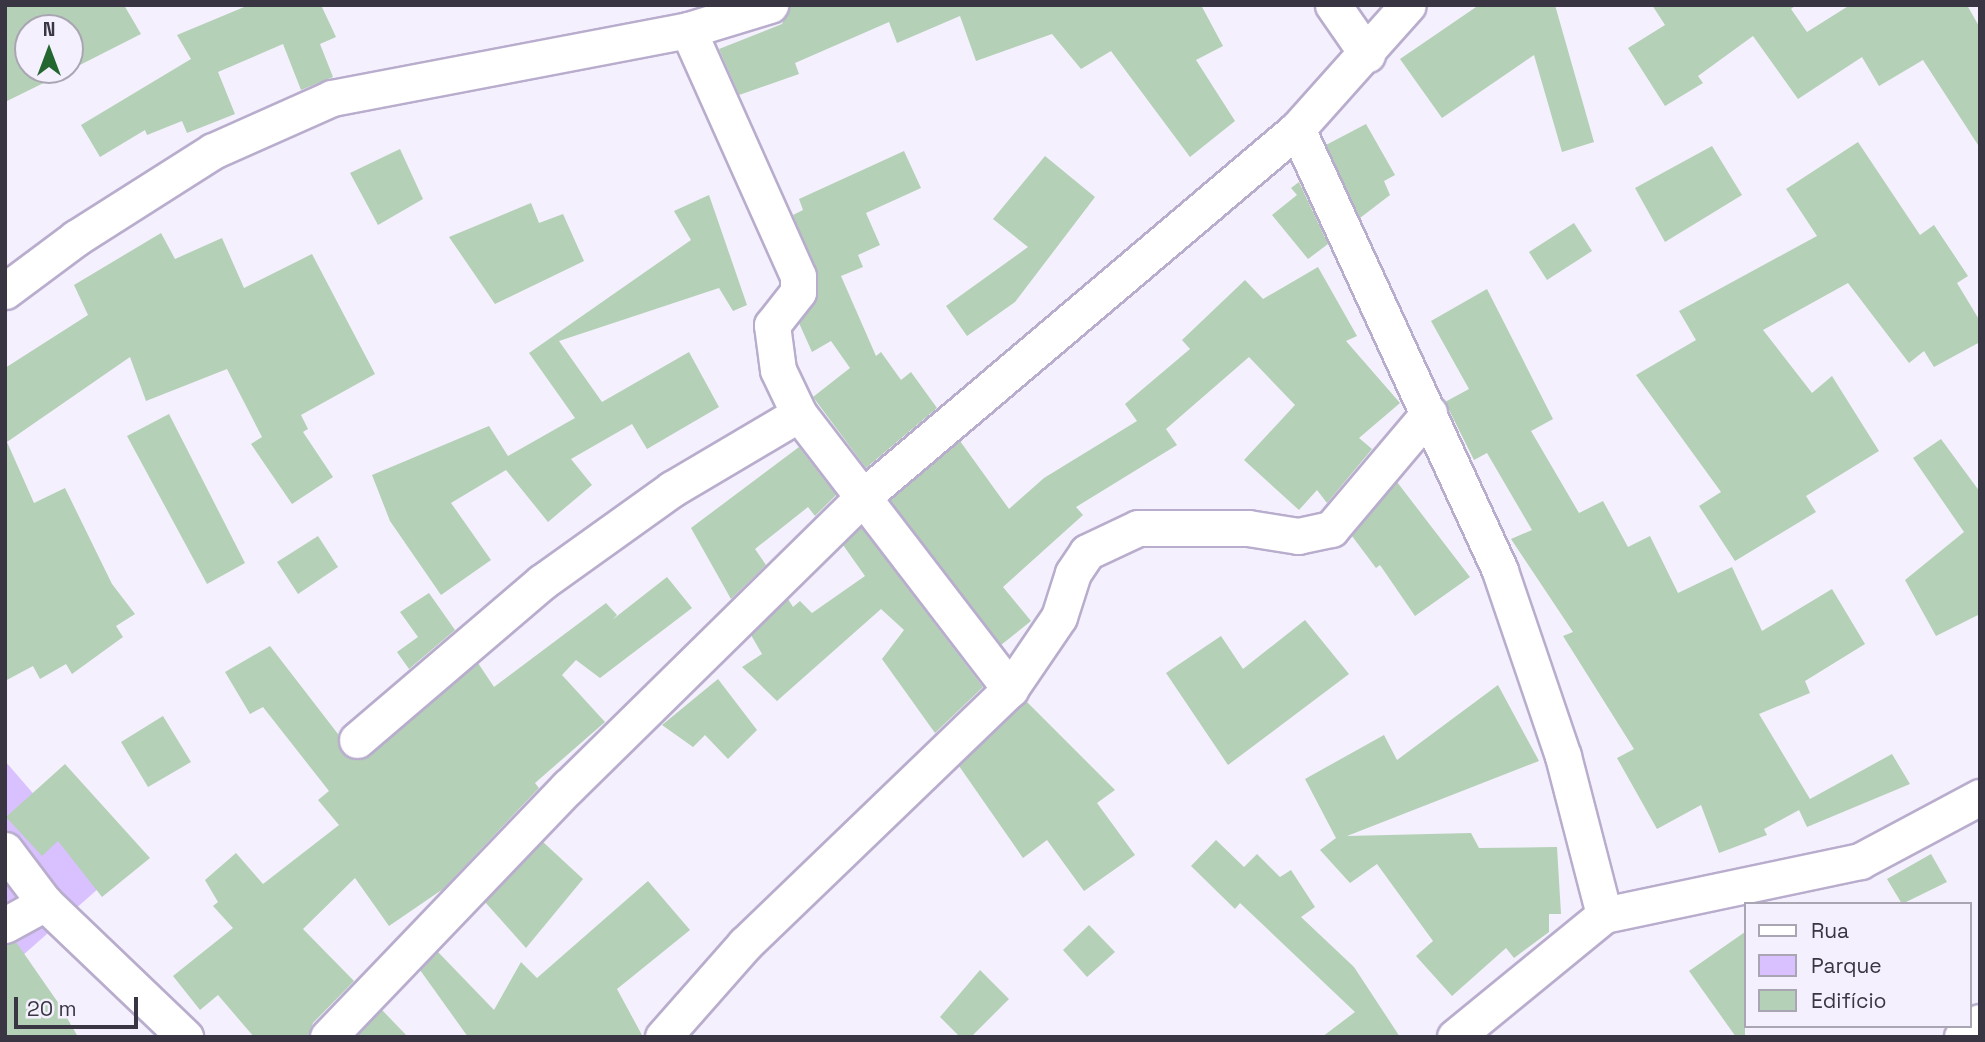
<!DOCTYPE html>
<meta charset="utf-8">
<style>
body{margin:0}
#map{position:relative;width:1985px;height:1042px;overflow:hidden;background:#f4f0fd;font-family:"Space Grotesk",sans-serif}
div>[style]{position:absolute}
.green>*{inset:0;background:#d9c0fe}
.building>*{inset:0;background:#b4d0b6}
.roads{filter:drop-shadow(2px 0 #b9adcd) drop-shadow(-2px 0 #b9adcd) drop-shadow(0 2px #b9adcd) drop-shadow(0 -2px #b9adcd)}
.minor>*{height:35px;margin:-17.5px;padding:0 17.5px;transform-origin:17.5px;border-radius:17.5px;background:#fff}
span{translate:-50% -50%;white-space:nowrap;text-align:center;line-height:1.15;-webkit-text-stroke:7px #f4f0fd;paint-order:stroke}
.frame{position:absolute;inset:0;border:7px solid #3a3542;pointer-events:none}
.legend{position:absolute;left:1744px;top:902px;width:228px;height:126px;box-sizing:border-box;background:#f4f0fd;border:2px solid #aaa5b2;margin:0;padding:9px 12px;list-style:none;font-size:21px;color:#3a3542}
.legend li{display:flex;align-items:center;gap:14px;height:35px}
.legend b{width:35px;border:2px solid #aaa5b2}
.north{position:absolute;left:14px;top:14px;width:70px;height:70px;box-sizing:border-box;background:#f4f0fd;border:2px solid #aaa5b2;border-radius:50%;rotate:0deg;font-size:19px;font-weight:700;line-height:28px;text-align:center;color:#3a3542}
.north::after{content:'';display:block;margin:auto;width:24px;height:32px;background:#246630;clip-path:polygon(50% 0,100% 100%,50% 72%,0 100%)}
.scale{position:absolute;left:14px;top:997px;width:124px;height:32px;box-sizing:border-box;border:4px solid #3a3542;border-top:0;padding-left:9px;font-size:21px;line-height:24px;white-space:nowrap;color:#3a3542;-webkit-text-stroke:5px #f4f0fd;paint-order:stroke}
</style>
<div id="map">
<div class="green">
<div style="clip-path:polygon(5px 761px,108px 880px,5px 971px)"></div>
</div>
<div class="building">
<div style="clip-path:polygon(5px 5px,124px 5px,141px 34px,70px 70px,70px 28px,28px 28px,28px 70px,70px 70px,5px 102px)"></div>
<div style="clip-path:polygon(249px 5px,321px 5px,336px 37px,320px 44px,333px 77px,301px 90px,283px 44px,218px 72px,235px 114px,187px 133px,182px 121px,147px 135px,145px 130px,100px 157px,81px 125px,191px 59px,177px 35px)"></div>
<div style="clip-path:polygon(790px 5px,1201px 5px,1223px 46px,1196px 60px,1235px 121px,1190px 157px,1111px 51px,1081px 69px,1052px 34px,976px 61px,960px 16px,897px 43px,889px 22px,795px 63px,799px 74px,739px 95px,719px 49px,782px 24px)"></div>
<div style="clip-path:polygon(1479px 5px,1555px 5px,1594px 142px,1562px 152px,1534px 55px,1442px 118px,1400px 59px)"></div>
<div style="clip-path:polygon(1652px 5px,1796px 5px,1791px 9px,1807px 32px,1850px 5px,1967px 5px,1980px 28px,1980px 148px,1923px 60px,1879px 86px,1862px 57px,1798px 99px,1753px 36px,1698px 76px,1703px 83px,1665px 106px,1628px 48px,1665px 25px)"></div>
<div style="clip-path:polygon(1366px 124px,1395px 175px,1384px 181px,1390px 195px,1360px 218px,1326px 145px)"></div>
<div style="clip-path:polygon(1858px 142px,1920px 235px,1934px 225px,1968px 276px,1957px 283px,1980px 321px,1980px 342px,1934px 367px,1924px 351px,1909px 363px,1848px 283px,1763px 330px,1812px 393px,1832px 376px,1879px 451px,1806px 496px,1816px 512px,1735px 561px,1699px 506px,1721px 492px,1636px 375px,1696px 340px,1679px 311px,1817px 236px,1786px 189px)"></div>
<div style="clip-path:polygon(1712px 146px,1742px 195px,1665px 242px,1635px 188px)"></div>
<div style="clip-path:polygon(400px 149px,423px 199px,378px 225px,350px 173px)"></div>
<div style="clip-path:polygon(904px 151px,921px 188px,866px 213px,880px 245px,858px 255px,863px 267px,841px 276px,876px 356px,881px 352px,901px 380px,911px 372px,937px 408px,866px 468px,813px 397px,850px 368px,831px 341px,812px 352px,799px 323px,814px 304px,818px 276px,793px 215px,803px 210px,799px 199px)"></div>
<div style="clip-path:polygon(1045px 156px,1095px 197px,1015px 302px,967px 336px,946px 306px,1028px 247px,993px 219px)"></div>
<div style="clip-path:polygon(1299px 182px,1328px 244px,1308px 259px,1272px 215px,1297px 195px,1291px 188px)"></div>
<div style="clip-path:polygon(709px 195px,747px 305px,733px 311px,719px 288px,559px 341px,602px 402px,689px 352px,719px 407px,647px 449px,632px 424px,571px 459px,592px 485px,548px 522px,506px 470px,451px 503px,491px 560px,441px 595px,390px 521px,372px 475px,489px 426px,508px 456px,575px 418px,529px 353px,691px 240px,674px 211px)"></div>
<div style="clip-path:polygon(531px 203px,539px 223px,563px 214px,584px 261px,495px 304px,449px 237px)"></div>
<div style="clip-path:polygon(1574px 223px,1592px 251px,1547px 280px,1529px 252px)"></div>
<div style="clip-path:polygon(161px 233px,175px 259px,222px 238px,244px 288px,312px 254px,375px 374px,301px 415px,308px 429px,303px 432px,333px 477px,292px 504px,251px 444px,262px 437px,227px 369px,146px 401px,130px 357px,7px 442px,34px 503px,65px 488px,112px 584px,135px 614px,116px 626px,123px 637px,72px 674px,66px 664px,40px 679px,33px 666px,5px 681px,5px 368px,88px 315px,74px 285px)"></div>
<div style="clip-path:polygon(1318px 267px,1357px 336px,1346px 341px,1400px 403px,1359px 438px,1372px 449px,1327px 503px,1317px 490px,1299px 510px,1244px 460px,1295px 405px,1249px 357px,1166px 429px,1177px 445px,1076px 507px,1083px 515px,1003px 587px,1031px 621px,1001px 645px,890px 500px,960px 441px,1009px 509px,1044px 478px,1137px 421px,1125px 404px,1190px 349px,1182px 340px,1245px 280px,1263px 299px)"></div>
<div style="clip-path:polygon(1487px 289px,1553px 419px,1531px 431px,1579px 513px,1603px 501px,1628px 547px,1650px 536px,1678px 593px,1732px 567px,1762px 631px,1832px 589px,1865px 644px,1805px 681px,1810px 693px,1759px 714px,1810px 799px,1892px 754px,1910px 784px,1807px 827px,1799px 810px,1764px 829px,1767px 835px,1719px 853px,1701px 805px,1657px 829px,1617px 758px,1634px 749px,1563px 636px,1573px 632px,1511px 539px,1532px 530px,1487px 453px,1474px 460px,1445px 402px,1469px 389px,1431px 321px)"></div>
<div style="clip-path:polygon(169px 414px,245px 563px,207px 584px,127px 436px)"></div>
<div style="clip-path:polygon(1941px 439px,1980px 492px,1980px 614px,1936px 636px,1905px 580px,1964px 532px,1913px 458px)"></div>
<div style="clip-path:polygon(799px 447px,836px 495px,815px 516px,808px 507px,755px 549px,766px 565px,731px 599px,691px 528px)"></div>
<div style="clip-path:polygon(1397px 482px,1470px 577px,1415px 616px,1380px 565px,1376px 568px,1352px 536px)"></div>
<div style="clip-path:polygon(861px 527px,983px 687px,935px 733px,882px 659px,904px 630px,881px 609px,777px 701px,742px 667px,762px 654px,751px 635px,788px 599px,793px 607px,800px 601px,812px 613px,865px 576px,843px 545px)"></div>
<div style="clip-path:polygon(318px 536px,338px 567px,298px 594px,277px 562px)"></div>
<div style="clip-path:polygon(667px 577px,692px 608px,600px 678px,576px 660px,562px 675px,605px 722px,535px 783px,539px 788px,443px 889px,389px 926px,355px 878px,303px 929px,354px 981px,313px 1023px,308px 1037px,254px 1037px,218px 995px,200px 1010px,173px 976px,233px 928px,213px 906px,218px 902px,205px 880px,236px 853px,263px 884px,339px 825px,318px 800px,329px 791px,263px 707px,250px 714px,225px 672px,270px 646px,338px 734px,341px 752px,361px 760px,478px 663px,494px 687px,606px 603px,617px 615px,612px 620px)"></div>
<div style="clip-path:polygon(429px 593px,455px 630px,409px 669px,397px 652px,418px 637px,400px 612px)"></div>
<div style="clip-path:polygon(1305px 620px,1349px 674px,1228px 765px,1166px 673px,1221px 636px,1243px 669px)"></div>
<div style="clip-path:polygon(718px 679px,757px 730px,728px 759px,705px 735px,693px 747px,662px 725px)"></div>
<div style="clip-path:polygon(1498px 685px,1539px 761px,1347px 836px,1471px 833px,1479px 848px,1557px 847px,1561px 914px,1549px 914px,1549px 932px,1514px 958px,1506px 948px,1452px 996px,1416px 956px,1433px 941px,1377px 864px,1350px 883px,1320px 850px,1336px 838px,1305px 779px,1384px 735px,1397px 760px)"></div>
<div style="clip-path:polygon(1026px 701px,1115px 790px,1097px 803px,1135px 855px,1084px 891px,1047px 840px,1023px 858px,959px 766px)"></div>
<div style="clip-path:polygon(163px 716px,191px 762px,148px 787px,121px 742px)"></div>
<div style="clip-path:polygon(65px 764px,150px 858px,102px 897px,58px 841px,42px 856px,6px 817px)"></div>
<div style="clip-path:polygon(1216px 840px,1244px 867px,1257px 854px,1280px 877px,1291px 870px,1315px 907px,1301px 917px,1354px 967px,1400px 1037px,1322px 1037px,1355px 1012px,1240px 903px,1235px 909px,1191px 866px)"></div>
<div style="clip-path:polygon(543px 842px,583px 879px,526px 948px,485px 902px)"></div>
<div style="clip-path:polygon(1931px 854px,1947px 882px,1902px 904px,1887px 879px)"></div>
<div style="clip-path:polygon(648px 881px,690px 930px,617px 989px,643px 1037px,468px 1037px,420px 970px,438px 952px,494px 1010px,521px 962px,537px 978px)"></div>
<div style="clip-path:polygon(1089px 925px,1115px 952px,1087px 977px,1063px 950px)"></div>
<div style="clip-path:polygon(1745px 932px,1745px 1037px,1736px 1037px,1689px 971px)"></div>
<div style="clip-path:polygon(16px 942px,59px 1004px,78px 1037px,5px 1037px,5px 945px)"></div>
<div style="clip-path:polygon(980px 970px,1009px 999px,971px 1037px,960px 1037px,940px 1017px)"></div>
<div style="clip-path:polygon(382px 1010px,408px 1037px,356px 1037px)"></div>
</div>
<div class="roads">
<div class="minor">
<div style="left:1333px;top:5px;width:60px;rotate:55.2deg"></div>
<div style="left:688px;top:30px;width:269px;rotate:65.9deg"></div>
<div style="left:798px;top:276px;width:16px;rotate:90deg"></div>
<div style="left:798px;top:292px;width:42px;rotate:128.2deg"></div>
<div style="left:772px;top:325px;width:45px;rotate:82.4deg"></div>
<div style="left:778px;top:370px;width:49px;rotate:64.5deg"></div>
<div style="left:799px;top:414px;width:347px;rotate:52.5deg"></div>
<div style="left:1297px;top:129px;width:486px;rotate:65.3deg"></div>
<div style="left:1500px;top:571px;width:195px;rotate:71.2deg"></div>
<div style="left:1563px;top:756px;width:164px;rotate:75.5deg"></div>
<div style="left:5px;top:291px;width:89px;rotate:-36.7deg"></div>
<div style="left:76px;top:238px;width:162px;rotate:-32.4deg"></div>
<div style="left:213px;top:151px;width:130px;rotate:-24deg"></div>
<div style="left:332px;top:98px;width:362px;rotate:-10.8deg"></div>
<div style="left:688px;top:30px;width:86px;rotate:-17deg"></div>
<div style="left:357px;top:740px;width:243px;rotate:-40.5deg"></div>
<div style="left:542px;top:582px;width:160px;rotate:-35.6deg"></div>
<div style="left:672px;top:489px;width:147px;rotate:-30.6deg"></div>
<div style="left:5px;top:850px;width:66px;rotate:53deg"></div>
<div style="left:45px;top:903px;width:194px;rotate:43.7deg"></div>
<div style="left:5px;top:925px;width:46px;rotate:-28.8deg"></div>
<div style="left:328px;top:1037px;width:347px;rotate:-46.2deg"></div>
<div style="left:568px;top:787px;width:417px;rotate:-44.5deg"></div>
<div style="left:865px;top:495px;width:566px;rotate:-40.27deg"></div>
<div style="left:1297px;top:129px;width:166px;rotate:-48.2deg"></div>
<div style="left:663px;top:1037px;width:124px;rotate:-48.6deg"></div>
<div style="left:745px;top:944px;width:368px;rotate:-43.9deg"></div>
<div style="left:1010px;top:689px;width:87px;rotate:-55.8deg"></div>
<div style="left:1059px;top:617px;width:46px;rotate:-72.3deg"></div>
<div style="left:1073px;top:573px;width:25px;rotate:-56deg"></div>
<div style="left:1087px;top:552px;width:56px;rotate:-25.2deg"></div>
<div style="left:1138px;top:528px;width:110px"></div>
<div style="left:1248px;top:528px;width:51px;rotate:9.1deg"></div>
<div style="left:1298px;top:536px;width:34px;rotate:-12deg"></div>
<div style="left:1331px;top:529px;width:152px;rotate:-49.8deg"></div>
<div style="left:1455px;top:1037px;width:193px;rotate:-39.3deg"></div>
<div style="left:1604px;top:915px;width:262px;rotate:-11.9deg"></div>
<div style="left:1860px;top:861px;width:136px;rotate:-28.1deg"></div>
<div style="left:1962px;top:1037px;width:23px;rotate:-40deg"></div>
</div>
</div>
<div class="frame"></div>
<ul class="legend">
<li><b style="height:9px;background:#fff"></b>Rua</li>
<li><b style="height:19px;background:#d9c0fe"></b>Parque</li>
<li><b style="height:19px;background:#b4d0b6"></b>Edifício</li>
</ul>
<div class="north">N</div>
<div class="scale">20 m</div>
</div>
